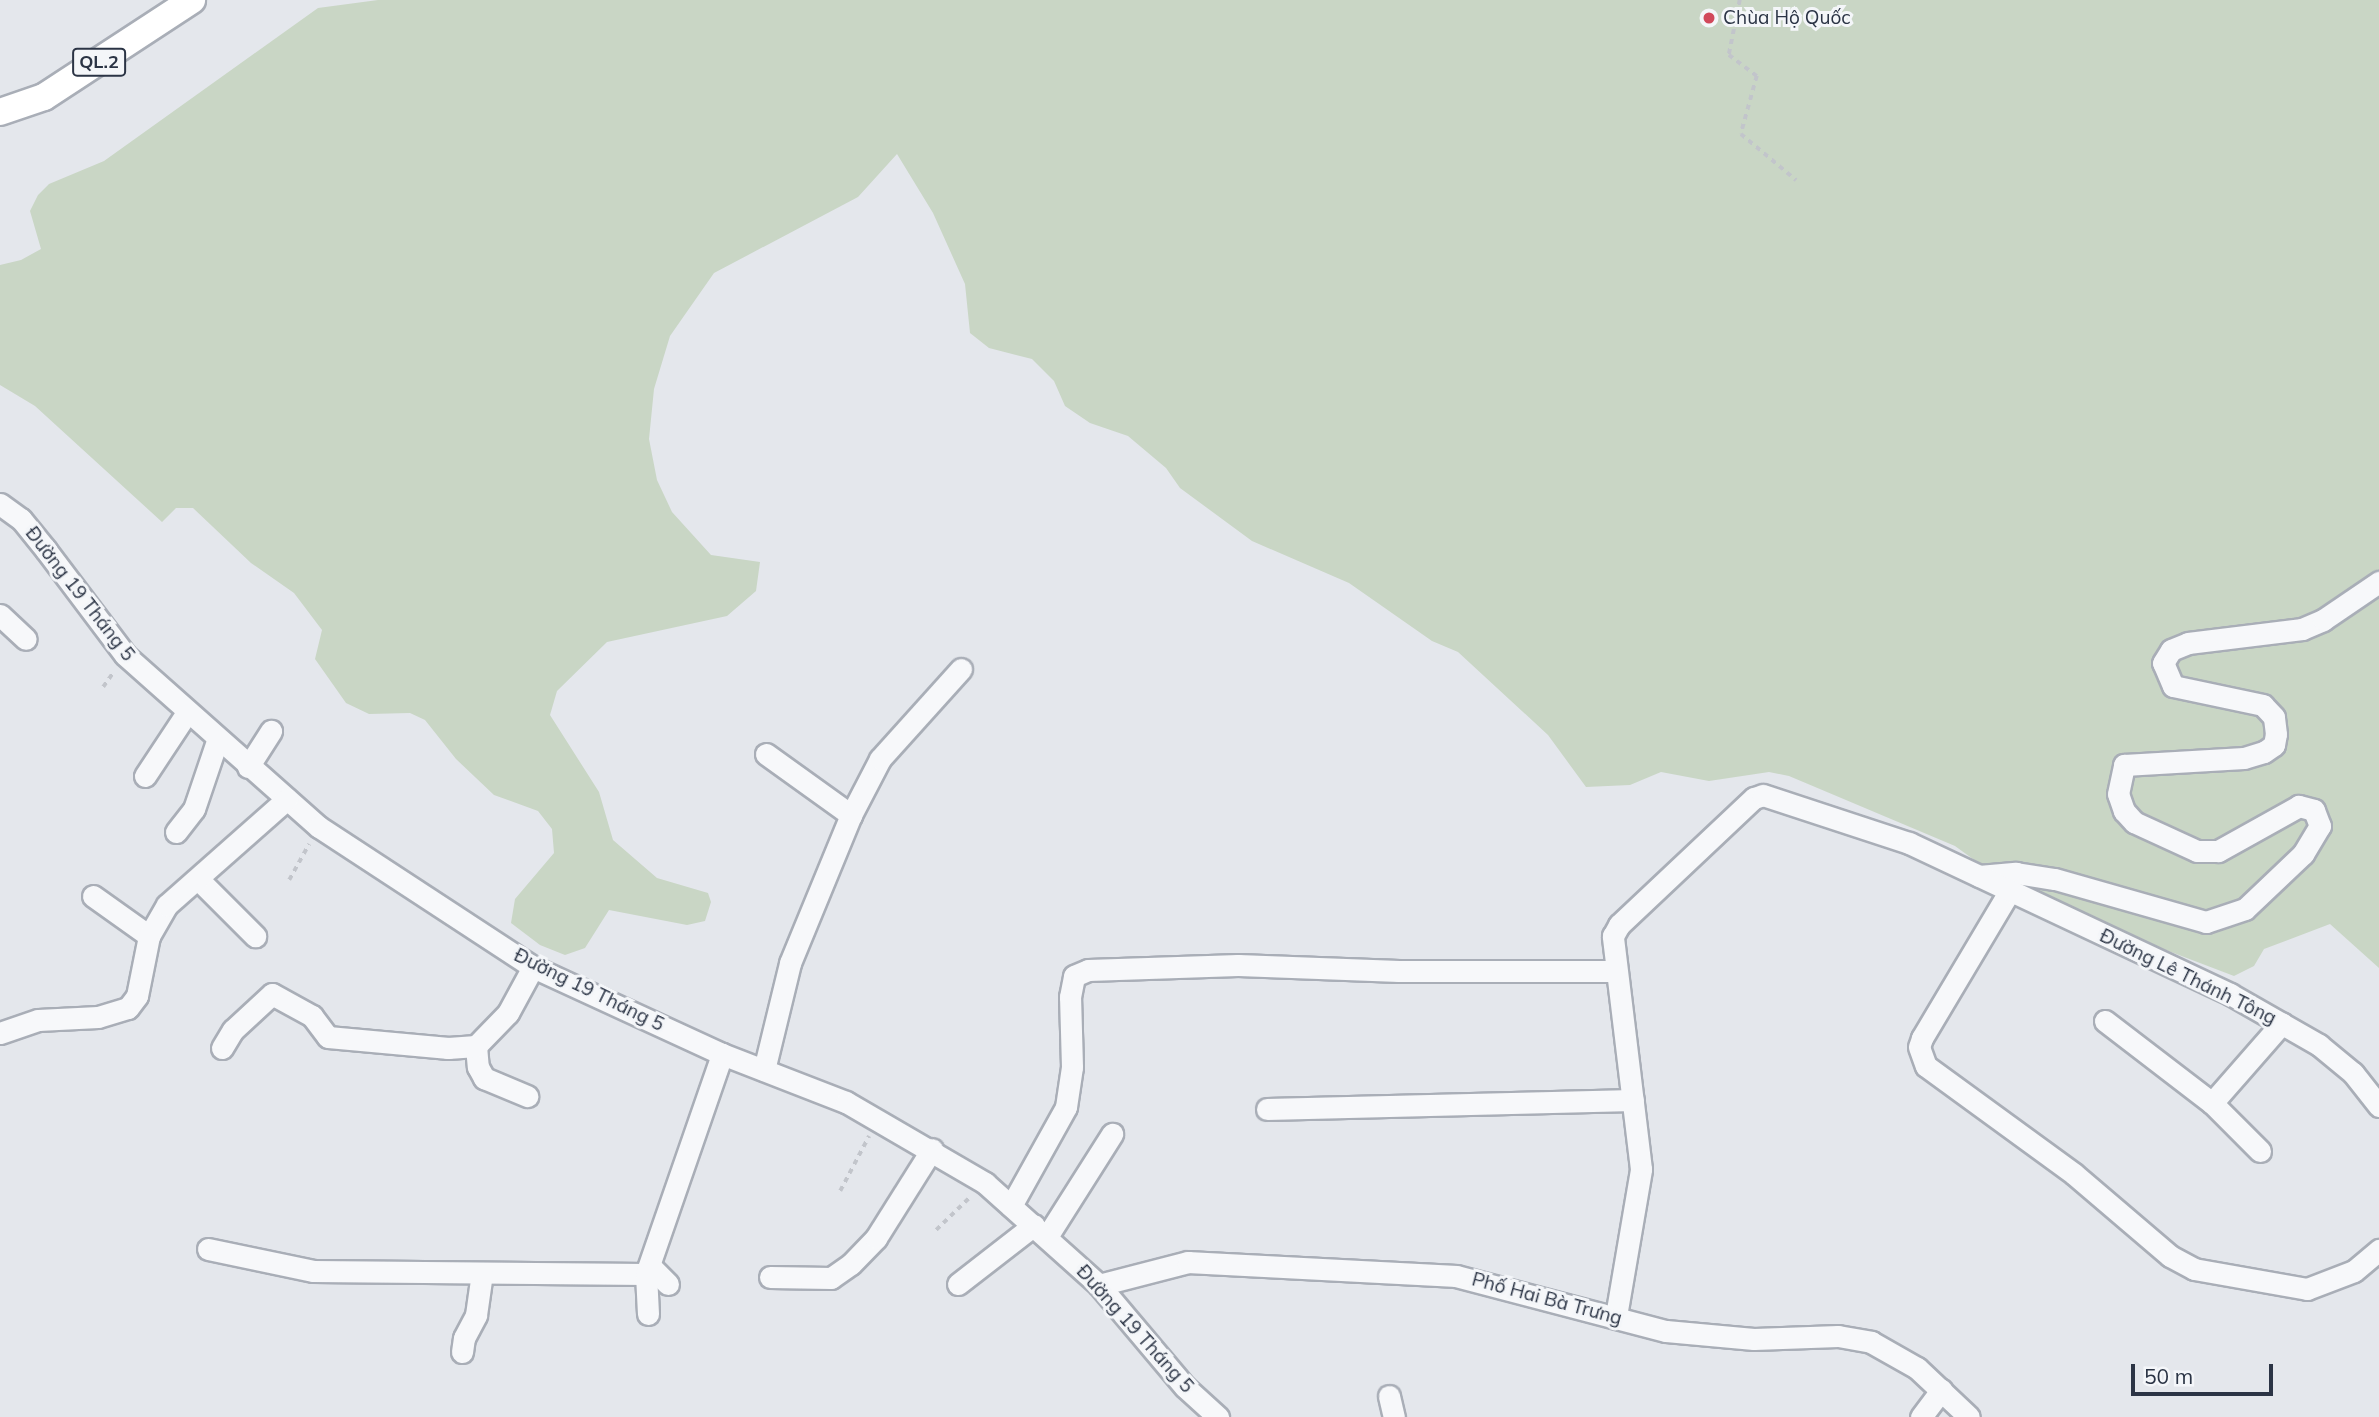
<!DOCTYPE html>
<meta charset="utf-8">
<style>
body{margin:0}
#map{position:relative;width:2379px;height:1417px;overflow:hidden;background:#e4e7ec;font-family:Mulish,sans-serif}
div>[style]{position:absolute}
.green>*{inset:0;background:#c9d6c5}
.path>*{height:3.5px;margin-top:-1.75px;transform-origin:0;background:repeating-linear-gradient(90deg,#c2c5cb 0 5px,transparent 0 10px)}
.roads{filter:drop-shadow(2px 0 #a9aeb7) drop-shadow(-2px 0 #a9aeb7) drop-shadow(0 2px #a9aeb7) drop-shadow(0 -2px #a9aeb7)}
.minor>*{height:21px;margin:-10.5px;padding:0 10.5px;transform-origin:10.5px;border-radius:10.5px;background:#f7f8fa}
.major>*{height:26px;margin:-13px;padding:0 13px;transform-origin:13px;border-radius:13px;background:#fff}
.dots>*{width:19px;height:19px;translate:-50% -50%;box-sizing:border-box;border:4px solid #f4f6f9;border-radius:50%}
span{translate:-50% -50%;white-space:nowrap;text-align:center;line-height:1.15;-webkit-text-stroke:6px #f4f6f9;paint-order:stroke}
.shield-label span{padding:2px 5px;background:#f4f6f9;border:2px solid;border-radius:5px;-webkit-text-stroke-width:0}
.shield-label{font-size:18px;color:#2b3445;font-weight:700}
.poi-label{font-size:19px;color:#2b3445}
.left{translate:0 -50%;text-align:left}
.street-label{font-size:19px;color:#2b3445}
.scale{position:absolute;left:2131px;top:1364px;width:142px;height:32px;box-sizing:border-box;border:4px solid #2b3445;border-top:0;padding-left:9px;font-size:21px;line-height:24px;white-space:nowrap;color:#2b3445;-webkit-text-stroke:5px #f4f6f9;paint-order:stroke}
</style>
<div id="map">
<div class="green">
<div style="clip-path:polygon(378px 0,2379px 0,2379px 968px,2330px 924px,2264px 949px,2254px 966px,2234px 976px,2024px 896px,1955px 846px,1789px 776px,1769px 772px,1709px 781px,1661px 772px,1630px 785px,1586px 787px,1548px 735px,1458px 652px,1432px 641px,1349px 583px,1252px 541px,1180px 488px,1166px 468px,1128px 436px,1090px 423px,1065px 406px,1054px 381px,1032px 359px,989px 348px,970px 333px,965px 284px,933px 213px,897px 154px,858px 197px,714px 273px,670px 336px,654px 389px,649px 439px,657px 480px,672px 512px,711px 555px,760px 562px,756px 591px,727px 616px,607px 642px,557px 691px,550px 715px,599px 792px,613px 840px,657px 878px,708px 893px,711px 902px,705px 921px,687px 925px,609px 910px,585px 948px,565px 955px,540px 945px,511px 923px,515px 899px,554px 853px,552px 829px,538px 811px,494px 795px,456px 759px,425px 720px,410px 713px,369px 714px,346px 703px,315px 659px,322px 630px,294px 593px,251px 563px,193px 508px,176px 508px,162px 522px,35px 406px,0 385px,0 265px,21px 260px,41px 249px,30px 211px,38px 195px,49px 184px,104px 161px,318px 8px)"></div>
</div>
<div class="path">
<div style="left:1740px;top:0;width:56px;rotate:101.3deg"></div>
<div style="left:1729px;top:55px;width:35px;rotate:37deg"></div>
<div style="left:1757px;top:76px;width:60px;rotate:105.4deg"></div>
<div style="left:1741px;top:134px;width:72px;rotate:39.9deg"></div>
<div style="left:103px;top:687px;width:19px;rotate:-55deg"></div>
<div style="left:289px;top:880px;width:41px;rotate:-60.9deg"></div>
<div style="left:840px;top:1191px;width:62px;rotate:-62.2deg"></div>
<div style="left:936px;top:1230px;width:47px;rotate:-44.1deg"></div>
</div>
<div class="roads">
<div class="minor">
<div style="left:0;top:504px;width:26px;rotate:36deg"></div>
<div style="left:21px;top:519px;width:40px;rotate:51deg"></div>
<div style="left:46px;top:550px;width:131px;rotate:53deg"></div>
<div style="left:125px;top:655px;width:259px;rotate:41.6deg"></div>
<div style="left:319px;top:827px;width:256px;rotate:33.2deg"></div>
<div style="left:533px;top:967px;width:208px;rotate:24.7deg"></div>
<div style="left:722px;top:1054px;width:133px;rotate:21.2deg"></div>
<div style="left:846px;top:1102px;width:161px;rotate:30.2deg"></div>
<div style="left:985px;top:1183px;width:153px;rotate:41.8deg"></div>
<div style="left:1099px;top:1285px;width:133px;rotate:49.9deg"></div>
<div style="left:1185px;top:1387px;width:45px;rotate:42.3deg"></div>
<div style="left:0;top:615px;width:35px;rotate:43deg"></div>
<div style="left:766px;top:754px;width:105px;rotate:35.7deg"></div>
<div style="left:248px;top:767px;width:43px;rotate:-57.4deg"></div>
<div style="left:145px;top:776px;width:74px;rotate:-56.5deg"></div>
<div style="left:176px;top:832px;width:29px;rotate:-52deg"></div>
<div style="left:194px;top:809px;width:72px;rotate:-71.3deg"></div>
<div style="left:1979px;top:876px;width:37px;rotate:-5deg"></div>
<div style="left:2016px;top:873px;width:39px;rotate:9deg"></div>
<div style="left:2055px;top:879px;width:157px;rotate:15.9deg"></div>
<div style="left:2206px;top:922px;width:41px;rotate:-18.4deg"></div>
<div style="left:2245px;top:909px;width:80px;rotate:-43.5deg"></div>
<div style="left:2303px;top:854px;width:33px;rotate:-59deg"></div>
<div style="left:2320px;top:826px;width:17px;rotate:-111deg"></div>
<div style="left:2314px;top:810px;width:16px;rotate:-165deg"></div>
<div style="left:2299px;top:806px;width:93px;rotate:150.9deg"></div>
<div style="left:2218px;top:851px;width:21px;rotate:180deg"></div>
<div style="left:2197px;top:851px;width:69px;rotate:-155.3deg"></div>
<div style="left:2134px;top:822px;width:15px;rotate:-132deg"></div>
<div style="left:2124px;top:811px;width:18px;rotate:-109deg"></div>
<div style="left:2118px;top:794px;width:30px;rotate:-78deg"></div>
<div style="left:2124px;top:765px;width:120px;rotate:-3.3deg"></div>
<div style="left:2244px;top:758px;width:21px;rotate:-17deg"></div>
<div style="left:2264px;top:752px;width:12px;rotate:-35deg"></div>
<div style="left:2274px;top:745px;width:11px;rotate:-80deg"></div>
<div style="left:2276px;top:734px;width:17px;rotate:-97deg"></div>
<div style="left:2274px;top:717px;width:16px;rotate:-133deg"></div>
<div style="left:2263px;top:705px;width:92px;rotate:-168.1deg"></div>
<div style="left:2173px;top:686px;width:25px;rotate:-113deg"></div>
<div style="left:2163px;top:663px;width:15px;rotate:-58deg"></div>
<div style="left:2171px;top:650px;width:18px;rotate:-22deg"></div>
<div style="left:2188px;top:643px;width:115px;rotate:-7deg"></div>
<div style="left:2302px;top:629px;width:23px;rotate:-23deg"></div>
<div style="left:2323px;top:620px;width:68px;rotate:-34.2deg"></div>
<div style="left:198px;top:879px;width:81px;rotate:45deg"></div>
<div style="left:2009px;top:892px;width:170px;rotate:120.8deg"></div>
<div style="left:1922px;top:1038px;width:9px;rotate:108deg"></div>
<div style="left:1919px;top:1047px;width:20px;rotate:70deg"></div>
<div style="left:1926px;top:1066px;width:183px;rotate:36.1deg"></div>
<div style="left:2074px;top:1174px;width:126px;rotate:40.5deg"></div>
<div style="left:2170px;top:1256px;width:27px;rotate:28deg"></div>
<div style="left:2194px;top:1269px;width:115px;rotate:10deg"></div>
<div style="left:2307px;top:1289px;width:50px;rotate:-21deg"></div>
<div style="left:2354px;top:1271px;width:33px;rotate:-40deg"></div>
<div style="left:93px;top:896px;width:69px;rotate:35.5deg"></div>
<div style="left:2105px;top:1021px;width:135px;rotate:37.5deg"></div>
<div style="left:0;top:1033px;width:40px;rotate:-18.9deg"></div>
<div style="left:38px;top:1020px;width:60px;rotate:-2.9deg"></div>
<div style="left:98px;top:1017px;width:31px;rotate:-17deg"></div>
<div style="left:128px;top:1008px;width:15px;rotate:-53deg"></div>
<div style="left:137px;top:996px;width:61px;rotate:-78.7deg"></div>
<div style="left:149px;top:936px;width:36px;rotate:-60deg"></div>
<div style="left:167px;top:905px;width:160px;rotate:-41.5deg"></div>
<div style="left:476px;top:1046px;width:21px;rotate:85deg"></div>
<div style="left:478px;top:1067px;width:13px;rotate:61deg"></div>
<div style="left:484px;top:1078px;width:47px;rotate:22.7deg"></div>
<div style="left:222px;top:1048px;width:21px;rotate:-59deg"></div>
<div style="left:233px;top:1030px;width:53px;rotate:-42.7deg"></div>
<div style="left:272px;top:994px;width:46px;rotate:28.8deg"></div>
<div style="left:312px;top:1016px;width:26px;rotate:53deg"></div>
<div style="left:328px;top:1037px;width:121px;rotate:5.2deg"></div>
<div style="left:448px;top:1048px;width:28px;rotate:-4deg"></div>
<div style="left:476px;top:1046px;width:46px;rotate:-45.9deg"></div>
<div style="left:508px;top:1013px;width:52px;rotate:-61.5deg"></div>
<div style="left:764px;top:1070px;width:110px;rotate:-76.3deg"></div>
<div style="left:790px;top:963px;width:160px;rotate:-67.6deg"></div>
<div style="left:851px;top:815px;width:63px;rotate:-62.6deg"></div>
<div style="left:880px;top:759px;width:121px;rotate:-48deg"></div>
<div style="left:1267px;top:1109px;width:366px;rotate:-1.4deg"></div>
<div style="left:2260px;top:1151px;width:68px;rotate:-135deg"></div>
<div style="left:2212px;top:1103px;width:106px;rotate:-48.8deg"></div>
<div style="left:1011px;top:1206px;width:113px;rotate:-60.9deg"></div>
<div style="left:1066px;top:1107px;width:40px;rotate:-81.5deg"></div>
<div style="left:1072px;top:1067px;width:70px;rotate:-91.6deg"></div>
<div style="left:1070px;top:997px;width:21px;rotate:-79deg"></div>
<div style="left:1074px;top:976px;width:15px;rotate:-23deg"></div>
<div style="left:1088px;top:970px;width:150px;rotate:-1.9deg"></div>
<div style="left:1238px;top:965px;width:161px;rotate:2.1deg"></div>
<div style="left:1399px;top:971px;width:216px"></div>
<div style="left:1048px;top:1235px;width:120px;rotate:-57.6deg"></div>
<div style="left:208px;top:1249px;width:107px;rotate:11.8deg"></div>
<div style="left:313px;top:1271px;width:333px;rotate:0.5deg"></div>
<div style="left:646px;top:1274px;width:233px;rotate:-70.9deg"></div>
<div style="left:651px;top:1267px;width:24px;rotate:45deg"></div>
<div style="left:646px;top:1274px;width:40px;rotate:87.1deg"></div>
<div style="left:770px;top:1277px;width:61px;rotate:0.9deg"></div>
<div style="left:831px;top:1278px;width:24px;rotate:-35deg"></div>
<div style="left:851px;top:1264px;width:36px;rotate:-46deg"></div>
<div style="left:876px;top:1238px;width:105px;rotate:-57.8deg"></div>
<div style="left:958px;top:1284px;width:96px;rotate:-37.8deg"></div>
<div style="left:1099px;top:1285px;width:92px;rotate:-14.5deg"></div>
<div style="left:1188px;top:1262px;width:268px;rotate:3deg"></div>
<div style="left:1456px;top:1276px;width:217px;rotate:14.7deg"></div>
<div style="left:1666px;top:1331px;width:88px;rotate:5.2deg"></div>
<div style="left:1754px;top:1339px;width:84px;rotate:-2deg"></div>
<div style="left:1838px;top:1336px;width:34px;rotate:10deg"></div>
<div style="left:1871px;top:1342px;width:53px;rotate:29.5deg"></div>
<div style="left:1917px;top:1368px;width:71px;rotate:43.3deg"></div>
<div style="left:1616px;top:1316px;width:149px;rotate:-80.3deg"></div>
<div style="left:1641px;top:1169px;width:235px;rotate:-96.9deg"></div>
<div style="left:1613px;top:936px;width:13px;rotate:-61deg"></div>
<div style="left:1619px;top:925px;width:185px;rotate:-43.3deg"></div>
<div style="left:1754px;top:798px;width:9px;rotate:-18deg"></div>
<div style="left:1763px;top:795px;width:154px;rotate:18.2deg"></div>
<div style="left:1909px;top:843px;width:355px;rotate:25.2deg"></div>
<div style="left:2230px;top:994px;width:103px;rotate:29.8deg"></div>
<div style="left:2319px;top:1045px;width:44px;rotate:39.5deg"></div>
<div style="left:2353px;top:1073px;width:42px;rotate:51.8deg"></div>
<div style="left:462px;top:1352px;width:14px;rotate:-82deg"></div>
<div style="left:464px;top:1338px;width:26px;rotate:-62deg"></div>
<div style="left:476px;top:1315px;width:42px;rotate:-81.9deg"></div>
<div style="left:1389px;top:1396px;width:22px;rotate:77deg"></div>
<div style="left:1921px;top:1417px;width:34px;rotate:-53deg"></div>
</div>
<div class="major">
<div style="left:0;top:112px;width:46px;rotate:-18.8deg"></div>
<div style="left:44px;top:97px;width:177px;rotate:-33.2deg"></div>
</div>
</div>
<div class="dots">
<div style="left:1709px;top:18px;background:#d1495b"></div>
</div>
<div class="shield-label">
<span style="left:99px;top:62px">QL.2</span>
</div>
<div class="poi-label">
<span class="left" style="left:1723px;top:18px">Chùa Hộ Quốc</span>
</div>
<div class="street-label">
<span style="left:80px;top:594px;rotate:52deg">Đường 19 Tháng 5</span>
<span style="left:2188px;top:977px;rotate:26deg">Đường Lê Thánh Tông</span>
<span style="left:589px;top:990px;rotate:26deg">Đường 19 Tháng 5</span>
<span style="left:1547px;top:1299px;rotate:15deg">Phố Hai Bà Trưng</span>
<span style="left:1135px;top:1329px;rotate:48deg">Đường 19 Tháng 5</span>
</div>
<div class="scale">50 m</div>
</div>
